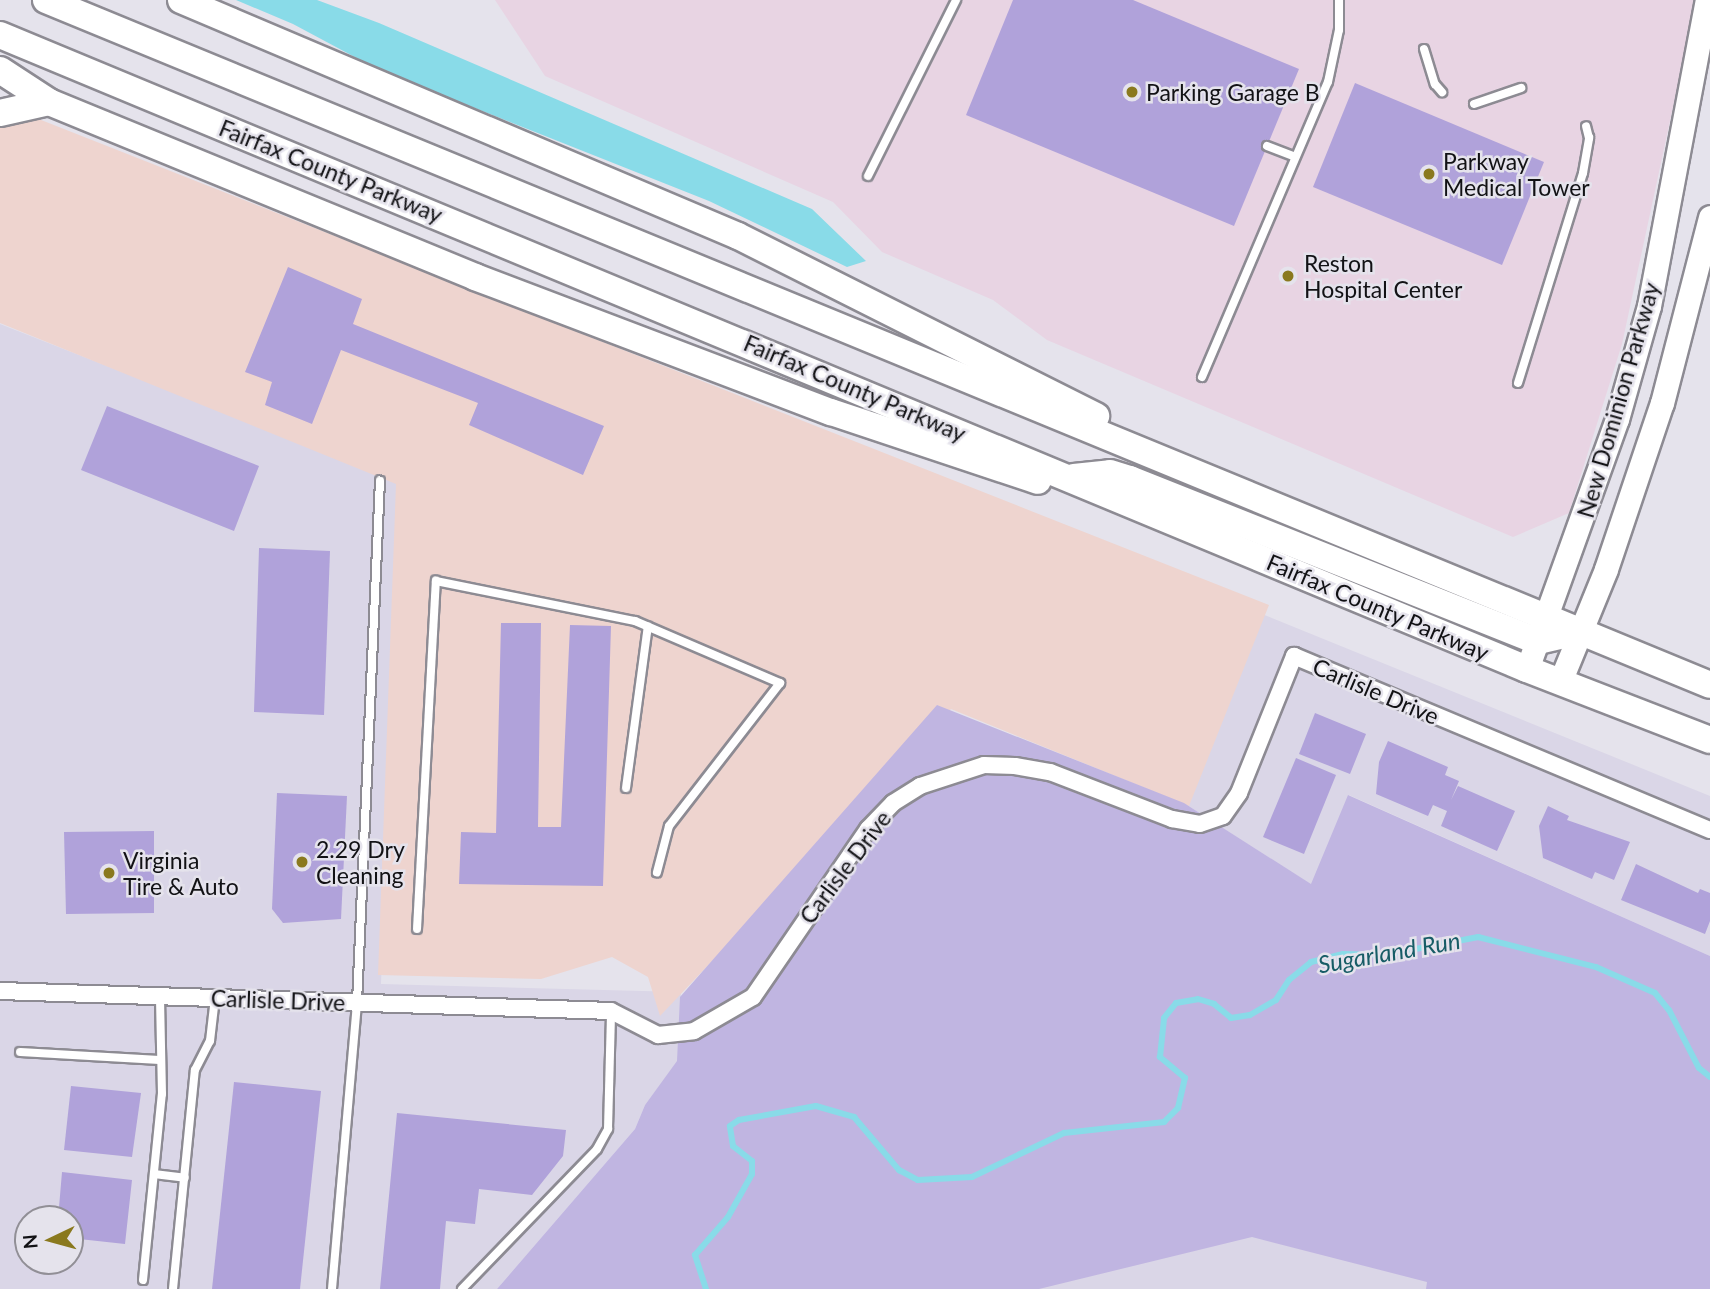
<!DOCTYPE html>
<style>
body{margin:0}
#map{position:relative;width:1710px;height:1289px;overflow:hidden;background:#e5e3ec;font-family:Lato,sans-serif}
div>[style]{position:absolute}
.built>*{inset:0;background:#dad6e7}
.industrial>*{inset:0;background:#eed4cf}
.medical>*{inset:0;background:#e8d4e3}
.green>*{inset:0;background:#c0b5e1}
.water>*{inset:0;background:#89dbe8}
.stream>*{height:6px;margin:-3px;padding:0 3px;transform-origin:3px;border-radius:3px;background:#89dbe8}
.building>*{inset:0;background:#b0a2da}
.roads{filter:drop-shadow(2px 0 #8d8b93) drop-shadow(-2px 0 #8d8b93) drop-shadow(0 2px #8d8b93) drop-shadow(0 -2px #8d8b93)}
.service>*{height:8px;margin:-4px;padding:0 4px;transform-origin:4px;border-radius:4px;background:#fff}
.minor>*{height:16px;margin:-8px;padding:0 8px;transform-origin:8px;border-radius:8px;background:#fff}
.secondary>*{height:23px;margin:-11.5px;padding:0 11.5px;transform-origin:11.5px;border-radius:11.5px;background:#fff}
.trunk>*{height:26px;margin:-13px;padding:0 13px;transform-origin:13px;border-radius:13px;background:#fff}
.dots>*{width:19px;height:19px;translate:-50% -50%;box-sizing:border-box;border:4px solid #e5e3ec;border-radius:50%}
span{translate:-50% -50%;white-space:nowrap;text-align:center;line-height:1.15;-webkit-text-stroke:5px #e5e3ec;paint-order:stroke}
.poi-label{font-size:23px;color:#121215}
.left{translate:0 -50%;text-align:left}
.street-label{font-size:23px;color:#121215}
.water-label{font-size:24px;color:#175c66;font-style:italic}
.north{position:absolute;left:14px;top:1205px;width:70px;height:70px;box-sizing:border-box;background:#e5e3ec;border:2px solid #918f96;border-radius:50%;rotate:265deg;font-size:19px;font-weight:700;line-height:28px;text-align:center;color:#121215}
.north::after{content:'';display:block;margin:auto;width:24px;height:32px;background:#8a791e;clip-path:polygon(50% 0,100% 100%,50% 72%,0 100%)}
</style>
<div id="map">
<div class="built">
<div style="clip-path:polygon(evenodd,0 324px,397px 480px,381px 984px,681px 992px,678px 1061px,645px 1105px,635px 1129px,497px 1289px,0 1289px,0 324px,28px 1219px,70px 1219px,70px 1261px,28px 1261px,28px 1219px)"></div>
<div style="clip-path:polygon(1262px 614px,1710px 796px,1710px 956px,1349px 795px,1312px 885px,1184px 803px)"></div>
<div style="clip-path:polygon(1269px 1227px,1475px 1289px,967px 1289px)"></div>
</div>
<div class="industrial">
<div style="clip-path:polygon(31px 116px,1269px 605px,1189px 806px,951px 709px,660px 1016px,648px 977px,612px 957px,541px 979px,378px 975px,396px 484px,0 323px,0 123px)"></div>
</div>
<div class="medical">
<div style="clip-path:polygon(495px 0,1696px 0,1622px 344px,1569px 513px,1513px 537px,1047px 340px,993px 300px,882px 252px,833px 202px,545px 76px)"></div>
</div>
<div class="green">
<div style="clip-path:polygon(937px 705px,1184px 803px,1311px 884px,1348px 795px,1710px 956px,1710px 1289px,1426px 1289px,1427px 1282px,1252px 1237px,1039px 1289px,497px 1289px,635px 1129px,645px 1105px,677px 1061px,680px 997px)"></div>
</div>
<div class="water">
<div style="clip-path:polygon(236px 0,317px 0,379px 23px,812px 209px,866px 261px,847px 267px,709px 201px,379px 70px,293px 24px)"></div>
</div>
<div class="stream">
<div style="left:706px;top:1289px;width:36px;rotate:-108deg"></div>
<div style="left:695px;top:1255px;width:50px;rotate:-49deg"></div>
<div style="left:728px;top:1217px;width:49px;rotate:-60.8deg"></div>
<div style="left:752px;top:1174px;width:13px;rotate:-90deg"></div>
<div style="left:752px;top:1161px;width:24px;rotate:-142deg"></div>
<div style="left:733px;top:1146px;width:20px;rotate:-99deg"></div>
<div style="left:730px;top:1126px;width:11px;rotate:-34deg"></div>
<div style="left:739px;top:1120px;width:78px;rotate:-10.3deg"></div>
<div style="left:816px;top:1106px;width:40px;rotate:16deg"></div>
<div style="left:854px;top:1117px;width:70px;rotate:49.7deg"></div>
<div style="left:899px;top:1170px;width:21px;rotate:28deg"></div>
<div style="left:918px;top:1180px;width:54px;rotate:-3.2deg"></div>
<div style="left:972px;top:1177px;width:102px;rotate:-25.6deg"></div>
<div style="left:1064px;top:1133px;width:101px;rotate:-6.3deg"></div>
<div style="left:1164px;top:1122px;width:20px;rotate:-45deg"></div>
<div style="left:1178px;top:1108px;width:31px;rotate:-77deg"></div>
<div style="left:1185px;top:1078px;width:33px;rotate:-140deg"></div>
<div style="left:1160px;top:1057px;width:39px;rotate:-84deg"></div>
<div style="left:1164px;top:1018px;width:19px;rotate:-51deg"></div>
<div style="left:1176px;top:1003px;width:22px;rotate:-10deg"></div>
<div style="left:1198px;top:999px;width:17px;rotate:17deg"></div>
<div style="left:1214px;top:1004px;width:22px;rotate:39deg"></div>
<div style="left:1231px;top:1018px;width:19px;rotate:-9deg"></div>
<div style="left:1250px;top:1015px;width:30px;rotate:-30deg"></div>
<div style="left:1276px;top:1000px;width:24px;rotate:-57deg"></div>
<div style="left:1289px;top:980px;width:28px;rotate:-39deg"></div>
<div style="left:1311px;top:962px;width:33px;rotate:-14deg"></div>
<div style="left:1343px;top:954px;width:41px;rotate:1.4deg"></div>
<div style="left:1384px;top:955px;width:96px;rotate:-10.8deg"></div>
<div style="left:1478px;top:937px;width:122px;rotate:14.3deg"></div>
<div style="left:1596px;top:967px;width:64px;rotate:23.8deg"></div>
<div style="left:1655px;top:993px;width:22px;rotate:51deg"></div>
<div style="left:1669px;top:1010px;width:65px;rotate:62.7deg"></div>
<div style="left:1699px;top:1068px;width:14px;rotate:39deg"></div>
</div>
<div class="building">
<div style="clip-path:polygon(1013px 0,1133px 0,1299px 69px,1234px 226px,966px 115px)"></div>
<div style="clip-path:polygon(1355px 83px,1544px 162px,1502px 265px,1313px 187px)"></div>
<div style="clip-path:polygon(288px 267px,362px 299px,353px 324px,604px 426px,583px 475px,469px 425px,478px 403px,341px 350px,312px 424px,265px 405px,272px 382px,245px 372px)"></div>
<div style="clip-path:polygon(107px 406px,259px 466px,234px 531px,81px 470px)"></div>
<div style="clip-path:polygon(259px 548px,330px 551px,324px 715px,254px 712px)"></div>
<div style="clip-path:polygon(501px 623px,541px 623px,538px 827px,561px 827px,570px 625px,611px 626px,603px 886px,459px 884px,461px 832px,496px 833px)"></div>
<div style="clip-path:polygon(1315px 713px,1366px 734px,1350px 774px,1299px 754px)"></div>
<div style="clip-path:polygon(1388px 741px,1448px 767px,1445px 775px,1459px 781px,1451px 800px,1458px 786px,1515px 811px,1497px 851px,1441px 826px,1447px 811px,1433px 805px,1428px 816px,1376px 794px,1379px 762px)"></div>
<div style="clip-path:polygon(1296px 758px,1336px 775px,1304px 854px,1263px 837px)"></div>
<div style="clip-path:polygon(277px 793px,347px 796px,341px 919px,283px 923px,272px 909px)"></div>
<div style="clip-path:polygon(1548px 806px,1569px 816px,1567px 820px,1630px 842px,1614px 880px,1595px 872px,1592px 879px,1543px 858px,1539px 826px)"></div>
<div style="clip-path:polygon(154px 831px,154px 913px,66px 914px,64px 832px)"></div>
<div style="clip-path:polygon(1636px 864px,1698px 893px,1700px 889px,1710px 893px,1710px 921px,1705px 934px,1621px 900px)"></div>
<div style="clip-path:polygon(234px 1082px,321px 1091px,300px 1289px,212px 1289px)"></div>
<div style="clip-path:polygon(71px 1086px,141px 1093px,132px 1157px,64px 1150px)"></div>
<div style="clip-path:polygon(397px 1113px,566px 1130px,563px 1156px,532px 1195px,479px 1189px,475px 1224px,446px 1221px,440px 1289px,380px 1289px)"></div>
<div style="clip-path:polygon(62px 1172px,132px 1180px,125px 1244px,70px 1238px,70px 1219px,58px 1219px)"></div>
</div>
<div class="roads">
<div class="service">
<div style="left:1424px;top:49px;width:37px;rotate:73deg"></div>
<div style="left:1435px;top:84px;width:11px;rotate:49deg"></div>
<div style="left:1474px;top:104px;width:50px;rotate:-18.8deg"></div>
<div style="left:1267px;top:146px;width:30px;rotate:21deg"></div>
<div style="left:868px;top:176px;width:197px;rotate:-63.4deg"></div>
<div style="left:1202px;top:377px;width:321px;rotate:-66.9deg"></div>
<div style="left:1328px;top:82px;width:53px;rotate:-78.1deg"></div>
<div style="left:1339px;top:30px;width:30px;rotate:-90deg"></div>
<div style="left:1518px;top:383px;width:220px;rotate:-72.8deg"></div>
<div style="left:1583px;top:173px;width:36px;rotate:-80deg"></div>
<div style="left:1589px;top:138px;width:12px;rotate:-104deg"></div>
<div style="left:626px;top:788px;width:163px;rotate:-82.3deg"></div>
<div style="left:417px;top:929px;width:349px;rotate:-86.9deg"></div>
<div style="left:436px;top:581px;width:203px;rotate:11.4deg"></div>
<div style="left:635px;top:621px;width:158px;rotate:23.2deg"></div>
<div style="left:780px;top:683px;width:181px;rotate:127.8deg"></div>
<div style="left:669px;top:826px;width:48px;rotate:104.6deg"></div>
<div style="left:20px;top:1052px;width:140px;rotate:3.3deg"></div>
<div style="left:154px;top:1174px;width:31px;rotate:7deg"></div>
<div style="left:143px;top:1280px;width:187px;rotate:-84.2deg"></div>
<div style="left:162px;top:1094px;width:98px;rotate:-91.2deg"></div>
<div style="left:173px;top:1289px;width:220px;rotate:-84.3deg"></div>
<div style="left:195px;top:1070px;width:33px;rotate:-63deg"></div>
<div style="left:210px;top:1041px;width:43px;rotate:-83.4deg"></div>
<div style="left:332px;top:1289px;width:287px;rotate:-85deg"></div>
<div style="left:357px;top:1003px;width:523px;rotate:-87.48deg"></div>
<div style="left:462px;top:1289px;width:194px;rotate:-46deg"></div>
<div style="left:597px;top:1149px;width:23px;rotate:-61deg"></div>
<div style="left:608px;top:1129px;width:118px;rotate:-88.5deg"></div>
</div>
<div class="minor">
<div style="left:0;top:991px;width:611px;rotate:1.87deg"></div>
<div style="left:611px;top:1011px;width:53px;rotate:27.1deg"></div>
<div style="left:658px;top:1035px;width:36px;rotate:-6deg"></div>
<div style="left:694px;top:1031px;width:68px;rotate:-30deg"></div>
<div style="left:753px;top:997px;width:204px;rotate:-55.6deg"></div>
<div style="left:868px;top:829px;width:36px;rotate:-46deg"></div>
<div style="left:893px;top:803px;width:32px;rotate:-32deg"></div>
<div style="left:920px;top:786px;width:67px;rotate:-18.2deg"></div>
<div style="left:984px;top:765px;width:31px;rotate:2deg"></div>
<div style="left:1015px;top:766px;width:36px;rotate:10deg"></div>
<div style="left:1050px;top:772px;width:131px;rotate:21.1deg"></div>
<div style="left:1172px;top:819px;width:28px;rotate:10deg"></div>
<div style="left:1200px;top:824px;width:24px;rotate:-19deg"></div>
<div style="left:1223px;top:816px;width:28px;rotate:-55deg"></div>
<div style="left:1239px;top:793px;width:148px;rotate:-68.1deg"></div>
<div style="left:1294px;top:656px;width:451px;rotate:22.7deg"></div>
</div>
<div class="secondary">
<div style="left:1527px;top:669px;width:266px;rotate:-70.2deg"></div>
<div style="left:1617px;top:419px;width:117px;rotate:-74.2deg"></div>
<div style="left:1649px;top:306px;width:311px;rotate:-79.3deg"></div>
<div style="left:1560px;top:682px;width:122px;rotate:-67.8deg"></div>
<div style="left:1606px;top:569px;width:175px;rotate:-71.4deg"></div>
<div style="left:1662px;top:403px;width:192px;rotate:-75.5deg"></div>
</div>
<div class="trunk">
<div style="left:46px;top:0;width:1799px;rotate:22.37deg"></div>
<div style="left:181px;top:0;width:605px;rotate:22.96deg"></div>
<div style="left:738px;top:236px;width:401px;rotate:26.7deg"></div>
<div style="left:0;top:35px;width:1653px;rotate:22.55deg"></div>
<div style="left:1527px;top:669px;width:196px;rotate:21.2deg"></div>
<div style="left:0;top:70px;width:59px;rotate:33.1deg"></div>
<div style="left:49px;top:102px;width:461px;rotate:22.3deg"></div>
<div style="left:475px;top:277px;width:381px;rotate:20.8deg"></div>
<div style="left:831px;top:412px;width:218px;rotate:18.4deg"></div>
<div style="left:0;top:113px;width:50px;rotate:-12.7deg"></div>
<div style="left:1074px;top:477px;width:36px;rotate:-6deg"></div>
<div style="left:1110px;top:473px;width:21px;rotate:17deg"></div>
<div style="left:1130px;top:479px;width:439px;rotate:21.7deg"></div>
<div style="left:1538px;top:641px;width:44px;rotate:-13.1deg"></div>
</div>
</div>
<div class="dots">
<div style="left:1132px;top:92px;background:#8a791e"></div>
<div style="left:1429px;top:174px;background:#8a791e"></div>
<div style="left:1288px;top:276px;background:#8a791e"></div>
<div style="left:302px;top:862px;background:#8a791e"></div>
<div style="left:109px;top:873px;background:#8a791e"></div>
</div>
<div class="poi-label">
<span class="left" style="left:1146px;top:92px">Parking Garage B</span>
<span class="left" style="left:1443px;top:174px">Parkway<br>Medical Tower</span>
<span class="left" style="left:1304px;top:276px">Reston<br>Hospital Center</span>
<span class="left" style="left:316px;top:862px">2.29 Dry<br>Cleaning</span>
<span class="left" style="left:123px;top:873px">Virginia<br>Tire &amp; Auto</span>
</div>
<div class="street-label">
<span style="left:331px;top:171px;rotate:22deg">Fairfax County Parkway</span>
<span style="left:855px;top:388px;rotate:23deg">Fairfax County Parkway</span>
<span style="left:1618px;top:400px;rotate:-74deg">New Dominion Parkway</span>
<span style="left:1378px;top:607px;rotate:23deg">Fairfax County Parkway</span>
<span style="left:1376px;top:691px;rotate:23deg">Carlisle Drive</span>
<span style="left:845px;top:867px;rotate:-53deg">Carlisle Drive</span>
<span style="left:278px;top:1000px;rotate:2deg">Carlisle Drive</span>
</div>
<div class="water-label">
<span style="left:1389px;top:952px;rotate:-10deg">Sugarland Run</span>
</div>
<div class="north">N</div>
</div>
